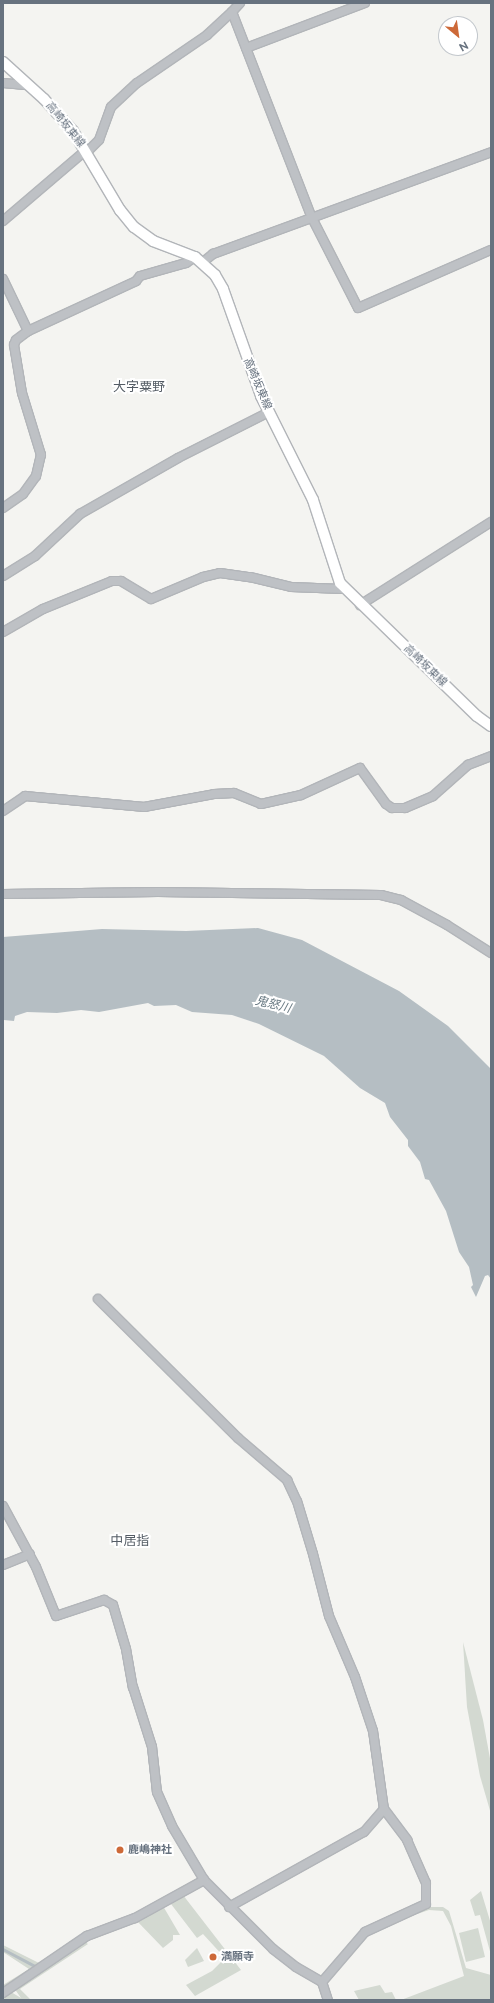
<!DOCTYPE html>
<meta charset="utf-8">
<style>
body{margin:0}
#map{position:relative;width:494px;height:2003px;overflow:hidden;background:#f4f4f1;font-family:Raleway,"Noto Sans JP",sans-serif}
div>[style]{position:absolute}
.green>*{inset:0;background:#d3d9d1}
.water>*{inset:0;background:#b5bec3}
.stream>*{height:2.5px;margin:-1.25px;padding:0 1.25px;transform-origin:1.25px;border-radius:1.25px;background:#b5bec3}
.roads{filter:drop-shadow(1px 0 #b2b5b9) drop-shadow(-1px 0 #b2b5b9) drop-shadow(0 1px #b2b5b9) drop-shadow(0 -1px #b2b5b9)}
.minor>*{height:8px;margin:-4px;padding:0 4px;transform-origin:4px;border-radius:4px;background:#bec1c5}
.major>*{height:10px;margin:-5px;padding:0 5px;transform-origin:5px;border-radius:5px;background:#fff}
.dots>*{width:11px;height:11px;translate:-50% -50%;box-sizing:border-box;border:2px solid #fff;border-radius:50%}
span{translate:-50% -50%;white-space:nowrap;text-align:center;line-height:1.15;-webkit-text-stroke:4px #fff;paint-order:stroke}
.street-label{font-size:11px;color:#67727f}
.poi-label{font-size:11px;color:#67727f;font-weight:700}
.left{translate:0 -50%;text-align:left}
.water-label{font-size:12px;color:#687982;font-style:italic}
.quarter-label{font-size:13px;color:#545c65}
.frame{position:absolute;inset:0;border:4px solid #67727f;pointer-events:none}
.north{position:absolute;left:438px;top:16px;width:40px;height:40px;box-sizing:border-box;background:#fff;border:1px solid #c2c7cc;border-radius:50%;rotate:151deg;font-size:11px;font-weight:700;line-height:16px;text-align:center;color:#67727f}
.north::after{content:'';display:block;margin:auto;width:14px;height:18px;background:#cd6938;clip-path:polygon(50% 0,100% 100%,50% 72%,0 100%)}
</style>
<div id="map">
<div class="green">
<div style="clip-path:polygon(463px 1642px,483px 1720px,491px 1764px,491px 1814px,480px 1776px,467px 1707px)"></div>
<div style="clip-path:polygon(481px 1891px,491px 1924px,491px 1955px,480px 1915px,475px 1916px,470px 1900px)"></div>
<div style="clip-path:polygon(183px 1895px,241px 1970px,195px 1996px,186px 1985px,212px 1971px,225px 1958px,203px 1934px,197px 1938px,171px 1904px)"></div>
<div style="clip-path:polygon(163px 1906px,180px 1935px,173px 1935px,173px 1940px,163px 1948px,136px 1920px)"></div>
<div style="clip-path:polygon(427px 1907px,443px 1907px,449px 1911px,466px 1968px,491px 1975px,491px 2000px,401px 2000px,464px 1976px,451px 1926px,443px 1911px,429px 1910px,385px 1925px)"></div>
<div style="clip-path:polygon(478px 1928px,485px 1957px,466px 1962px,459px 1933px)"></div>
<div style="clip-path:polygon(85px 1942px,88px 1944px,20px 1989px,31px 2000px,3px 2000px,3px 1997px,11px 1992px,21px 1998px,14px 1988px)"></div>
<div style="clip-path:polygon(3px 1945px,41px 1964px,3px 1991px,3px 1985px,29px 1969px,3px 1952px)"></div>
<div style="clip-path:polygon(197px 1948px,204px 1961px,188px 1967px,185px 1960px)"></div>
<div style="clip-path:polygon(380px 1985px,385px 1993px,392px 1992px,396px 2000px,359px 2000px,354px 1991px)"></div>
</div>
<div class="water">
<div style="clip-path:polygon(258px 928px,302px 940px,399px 991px,448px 1026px,491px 1069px,491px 1279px,488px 1275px,485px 1276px,476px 1297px,471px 1287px,473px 1285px,469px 1267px,459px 1252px,446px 1211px,429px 1180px,425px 1179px,420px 1162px,408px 1146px,408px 1140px,390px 1117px,385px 1103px,360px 1088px,324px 1056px,259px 1024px,232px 1015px,192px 1012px,176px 1005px,154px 1006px,148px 1003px,99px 1012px,81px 1010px,57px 1013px,27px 1012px,15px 1016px,14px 1021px,4px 1020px,3px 1017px,3px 937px,102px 929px,186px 931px)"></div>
</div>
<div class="stream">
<div style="left:3px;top:1949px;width:36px;rotate:28deg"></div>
</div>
<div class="roads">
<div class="minor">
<div style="left:240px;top:3px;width:12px;rotate:132deg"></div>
<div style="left:232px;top:12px;width:221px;rotate:68.8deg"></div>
<div style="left:312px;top:218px;width:101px;rotate:62.9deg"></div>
<div style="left:358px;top:308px;width:145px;rotate:-23.6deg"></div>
<div style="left:246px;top:48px;width:127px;rotate:-20.7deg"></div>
<div style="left:3px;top:83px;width:25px;rotate:5deg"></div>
<div style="left:87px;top:152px;width:17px;rotate:-45deg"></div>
<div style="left:99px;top:140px;width:35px;rotate:-70deg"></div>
<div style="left:111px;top:107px;width:35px;rotate:-43deg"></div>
<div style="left:137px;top:83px;width:85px;rotate:-34.4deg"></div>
<div style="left:207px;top:35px;width:34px;rotate:-43deg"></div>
<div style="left:3px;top:221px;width:109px;rotate:-40.5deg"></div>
<div style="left:203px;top:262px;width:13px;rotate:-39deg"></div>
<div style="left:213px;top:254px;width:296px;rotate:-20.1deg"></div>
<div style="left:3px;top:279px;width:58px;rotate:64.3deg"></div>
<div style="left:3px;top:508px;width:24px;rotate:-35deg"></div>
<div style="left:23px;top:494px;width:22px;rotate:-54deg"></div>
<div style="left:36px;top:476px;width:22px;rotate:-77deg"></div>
<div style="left:41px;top:455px;width:65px;rotate:-107deg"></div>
<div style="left:22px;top:393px;width:49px;rotate:-99.5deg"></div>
<div style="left:14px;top:345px;width:5px;rotate:-68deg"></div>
<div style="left:16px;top:340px;width:15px;rotate:-37deg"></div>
<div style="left:28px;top:331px;width:119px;rotate:-24.8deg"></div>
<div style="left:136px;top:281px;width:6px;rotate:-51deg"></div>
<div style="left:140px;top:276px;width:48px;rotate:-15.8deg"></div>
<div style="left:186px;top:263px;width:11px;rotate:-34deg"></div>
<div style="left:3px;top:576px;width:38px;rotate:-32deg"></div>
<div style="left:35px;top:556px;width:62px;rotate:-43deg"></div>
<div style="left:80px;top:514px;width:113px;rotate:-29.7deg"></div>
<div style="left:178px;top:458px;width:102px;rotate:-26.8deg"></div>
<div style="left:360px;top:605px;width:155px;rotate:-32.4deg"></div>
<div style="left:3px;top:632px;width:46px;rotate:-29.9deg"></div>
<div style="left:43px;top:609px;width:74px;rotate:-22.1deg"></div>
<div style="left:112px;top:581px;width:9px"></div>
<div style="left:121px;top:581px;width:35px;rotate:31deg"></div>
<div style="left:151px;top:599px;width:56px;rotate:-22.9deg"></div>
<div style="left:203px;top:577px;width:17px;rotate:-13deg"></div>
<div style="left:220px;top:573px;width:30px;rotate:8deg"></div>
<div style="left:250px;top:577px;width:42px;rotate:13.7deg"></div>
<div style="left:291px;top:587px;width:52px;rotate:2.2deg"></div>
<div style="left:3px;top:811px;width:27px;rotate:-34deg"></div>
<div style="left:25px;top:796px;width:120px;rotate:5.3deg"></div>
<div style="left:144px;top:807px;width:71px;rotate:-10.5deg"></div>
<div style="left:214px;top:794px;width:20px;rotate:-3deg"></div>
<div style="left:234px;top:793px;width:29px;rotate:22deg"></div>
<div style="left:261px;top:804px;width:41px;rotate:-12.7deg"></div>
<div style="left:301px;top:795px;width:65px;rotate:-24.6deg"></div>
<div style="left:360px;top:768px;width:44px;rotate:54.2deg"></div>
<div style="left:386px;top:804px;width:7px;rotate:34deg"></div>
<div style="left:392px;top:808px;width:13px"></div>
<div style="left:405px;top:808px;width:30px;rotate:-23deg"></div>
<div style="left:433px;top:796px;width:47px;rotate:-41.5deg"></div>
<div style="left:468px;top:765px;width:25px;rotate:-21deg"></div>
<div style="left:3px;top:894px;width:155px;rotate:-0.7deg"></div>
<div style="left:158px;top:892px;width:223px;rotate:0.8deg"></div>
<div style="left:381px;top:895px;width:21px;rotate:14deg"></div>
<div style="left:401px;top:900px;width:52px;rotate:28.5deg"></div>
<div style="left:447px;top:925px;width:52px;rotate:32.5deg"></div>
<div style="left:98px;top:1299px;width:197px;rotate:44.8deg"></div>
<div style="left:238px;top:1438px;width:65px;rotate:40.6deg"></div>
<div style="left:287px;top:1480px;width:23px;rotate:65deg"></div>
<div style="left:297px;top:1501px;width:55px;rotate:73.2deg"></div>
<div style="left:313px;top:1554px;width:64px;rotate:75.5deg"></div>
<div style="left:329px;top:1616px;width:66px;rotate:66.9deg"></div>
<div style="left:355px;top:1677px;width:57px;rotate:71.6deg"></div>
<div style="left:373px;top:1731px;width:79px;rotate:82deg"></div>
<div style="left:384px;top:1809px;width:39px;rotate:53deg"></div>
<div style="left:407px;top:1840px;width:47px;rotate:66.2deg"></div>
<div style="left:426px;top:1883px;width:21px;rotate:90deg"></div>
<div style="left:426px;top:1904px;width:67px;rotate:155.3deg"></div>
<div style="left:365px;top:1932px;width:66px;rotate:130.7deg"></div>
<div style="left:3px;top:1506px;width:69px;rotate:61.6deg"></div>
<div style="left:36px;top:1567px;width:53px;rotate:67.8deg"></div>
<div style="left:56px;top:1616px;width:51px;rotate:-18.4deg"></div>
<div style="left:104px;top:1600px;width:10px;rotate:29deg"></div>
<div style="left:113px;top:1605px;width:46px;rotate:73.5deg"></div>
<div style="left:126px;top:1649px;width:39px;rotate:80deg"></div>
<div style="left:133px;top:1687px;width:63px;rotate:72.4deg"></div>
<div style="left:152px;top:1747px;width:45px;rotate:83.7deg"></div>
<div style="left:157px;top:1792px;width:37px;rotate:66deg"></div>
<div style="left:172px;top:1826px;width:63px;rotate:59.3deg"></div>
<div style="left:204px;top:1880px;width:98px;rotate:45deg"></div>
<div style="left:273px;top:1949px;width:29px;rotate:38deg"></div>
<div style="left:296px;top:1967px;width:30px;rotate:30deg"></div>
<div style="left:322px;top:1982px;width:19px;rotate:72deg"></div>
<div style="left:3px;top:1565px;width:29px;rotate:-22deg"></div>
<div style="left:229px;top:1907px;width:154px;rotate:-29.1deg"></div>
<div style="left:364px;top:1832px;width:30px;rotate:-49deg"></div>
<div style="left:3px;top:1993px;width:102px;rotate:-34.2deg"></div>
<div style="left:87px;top:1936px;width:51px;rotate:-20.6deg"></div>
<div style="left:135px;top:1918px;width:79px;rotate:-28.8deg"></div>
</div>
<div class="major">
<div style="left:3px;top:62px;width:55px;rotate:42.1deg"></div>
<div style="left:44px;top:99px;width:43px;rotate:47.8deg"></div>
<div style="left:73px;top:131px;width:92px;rotate:59.3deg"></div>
<div style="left:120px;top:210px;width:22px;rotate:51deg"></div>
<div style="left:134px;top:227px;width:24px;rotate:36deg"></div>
<div style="left:153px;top:241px;width:45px;rotate:20.9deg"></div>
<div style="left:195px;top:257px;width:27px;rotate:42deg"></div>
<div style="left:215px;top:275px;width:16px;rotate:60deg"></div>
<div style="left:223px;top:289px;width:114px;rotate:70.4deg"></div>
<div style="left:261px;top:396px;width:116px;rotate:63.4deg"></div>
<div style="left:313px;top:500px;width:87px;rotate:72deg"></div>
<div style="left:340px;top:583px;width:191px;rotate:44.2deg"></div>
<div style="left:477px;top:716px;width:17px;rotate:36deg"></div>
</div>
</div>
<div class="dots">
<div style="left:120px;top:1850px;background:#cd6938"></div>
<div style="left:213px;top:1957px;background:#cd6938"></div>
</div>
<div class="street-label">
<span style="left:65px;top:125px;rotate:51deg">高崎坂東線</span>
<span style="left:257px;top:384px;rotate:67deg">高崎坂東線</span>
<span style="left:425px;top:666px;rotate:44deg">高崎坂東線</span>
</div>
<div class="poi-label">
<span class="left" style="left:128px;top:1850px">鹿嶋神社</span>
<span class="left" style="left:221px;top:1957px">満願寺</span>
</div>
<div class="water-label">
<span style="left:273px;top:1005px;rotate:14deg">鬼怒川</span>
</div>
<div class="quarter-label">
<span style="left:139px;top:387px">大字粟野</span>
<span style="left:130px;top:1541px">中居指</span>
</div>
<div class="frame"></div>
<div class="north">N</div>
</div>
